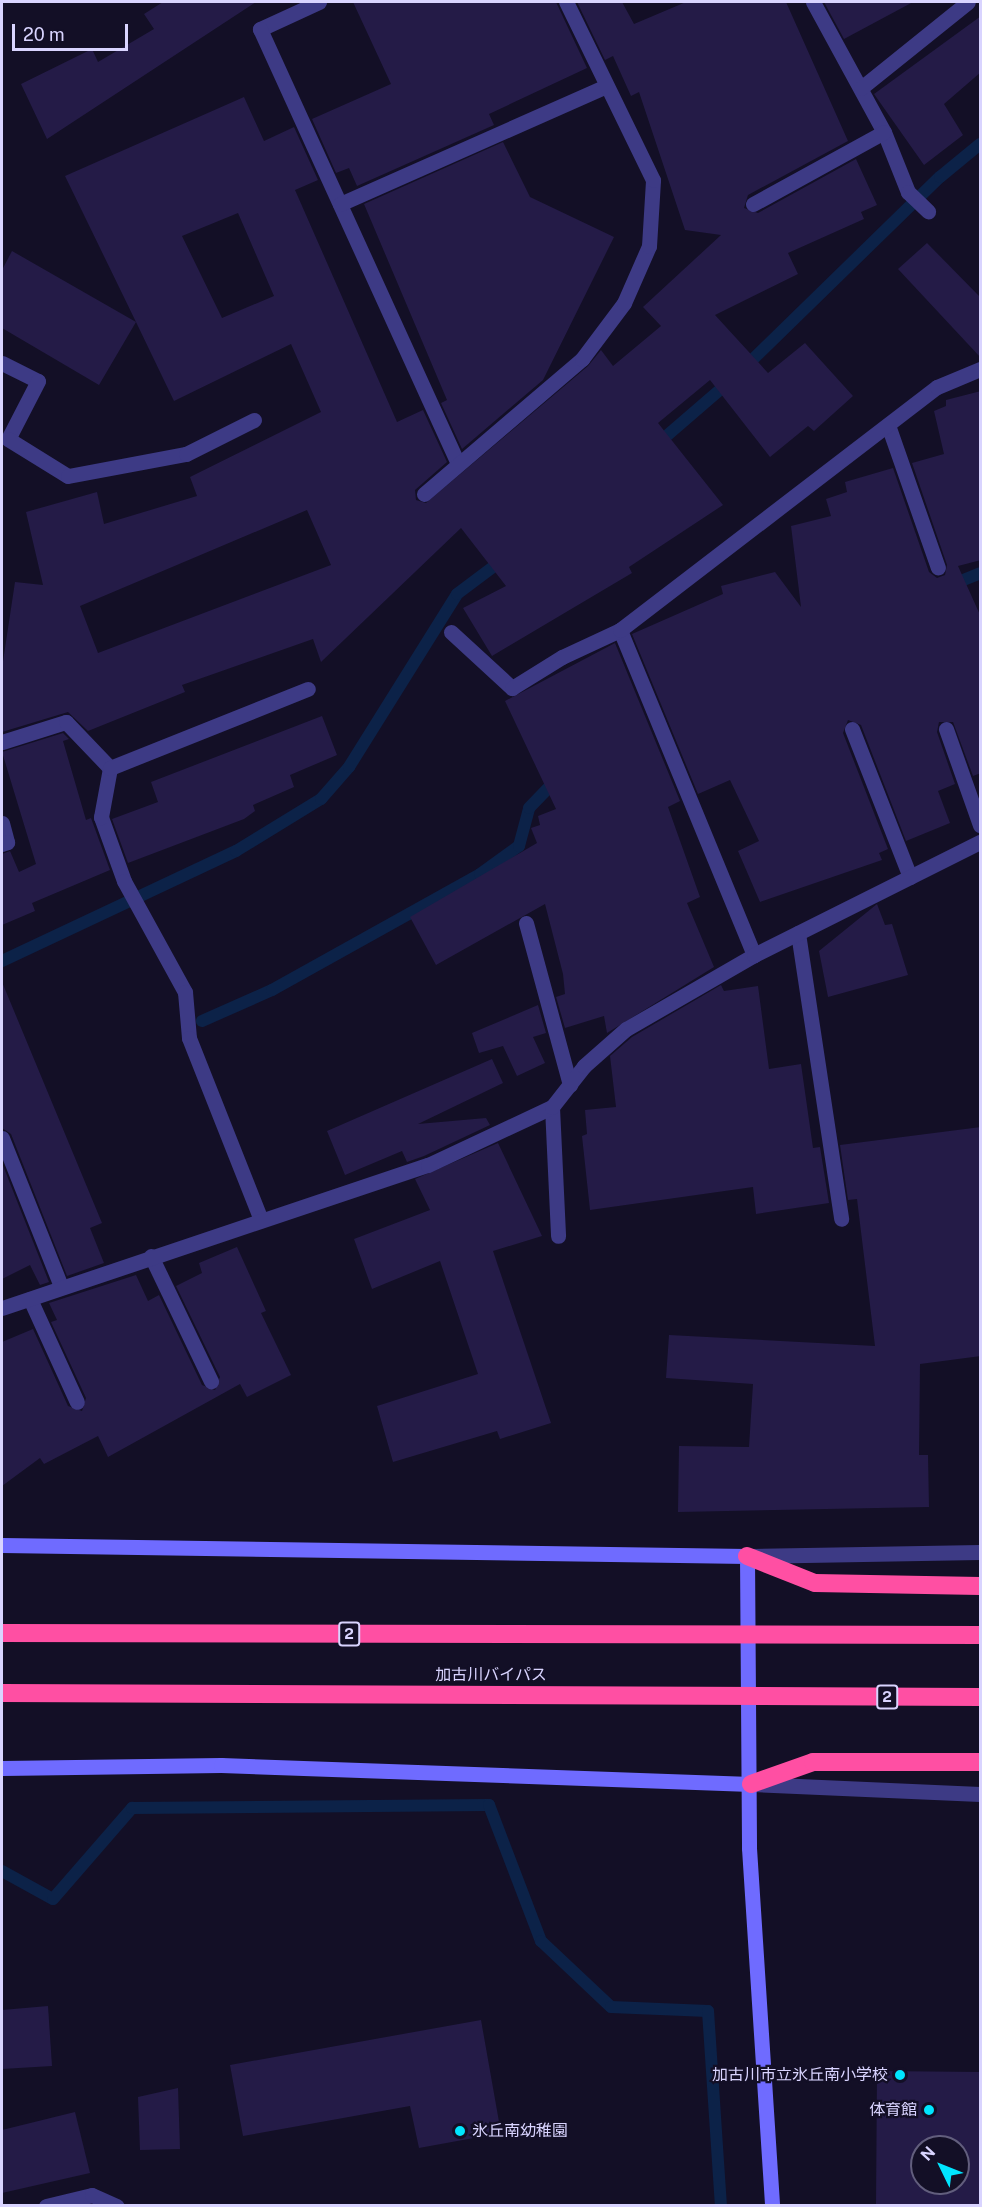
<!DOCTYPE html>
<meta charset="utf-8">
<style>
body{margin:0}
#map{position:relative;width:982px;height:2207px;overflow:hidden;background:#130f26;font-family:"Public Sans","Noto Sans JP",sans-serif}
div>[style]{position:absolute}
.stream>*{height:12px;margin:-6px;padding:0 6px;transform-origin:6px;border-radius:6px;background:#0c2248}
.building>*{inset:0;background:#241b47}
.lane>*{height:15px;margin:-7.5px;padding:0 7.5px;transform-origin:7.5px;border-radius:7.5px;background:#3d3a85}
.street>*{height:15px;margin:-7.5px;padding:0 7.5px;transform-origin:7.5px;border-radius:7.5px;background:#3d3a85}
.secondary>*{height:15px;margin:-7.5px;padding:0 7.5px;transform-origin:7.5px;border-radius:7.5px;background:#6f6bff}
.highway>*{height:18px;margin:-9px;padding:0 9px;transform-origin:9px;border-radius:9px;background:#ff4fa3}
.dots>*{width:16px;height:16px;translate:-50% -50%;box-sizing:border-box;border:3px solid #130f26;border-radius:50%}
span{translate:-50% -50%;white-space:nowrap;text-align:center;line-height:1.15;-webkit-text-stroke:4.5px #130f26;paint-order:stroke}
.shield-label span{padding:2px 4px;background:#130f26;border:2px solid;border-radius:4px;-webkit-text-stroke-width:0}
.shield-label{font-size:15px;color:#d9d4ff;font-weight:700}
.street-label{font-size:16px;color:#d9d4ff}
.poi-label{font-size:16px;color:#d9d4ff}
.right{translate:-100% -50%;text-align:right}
.left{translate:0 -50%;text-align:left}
.frame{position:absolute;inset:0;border:3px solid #d9d4ff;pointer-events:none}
.north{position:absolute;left:910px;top:2135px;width:60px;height:60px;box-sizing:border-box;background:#130f26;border:2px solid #625e7d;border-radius:50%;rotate:313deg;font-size:16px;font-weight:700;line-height:24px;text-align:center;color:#d9d4ff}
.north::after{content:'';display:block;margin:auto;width:21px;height:27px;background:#00e5ff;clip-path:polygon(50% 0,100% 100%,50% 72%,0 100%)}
.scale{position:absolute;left:12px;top:24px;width:116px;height:27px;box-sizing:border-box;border:3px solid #d9d4ff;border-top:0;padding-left:8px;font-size:18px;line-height:21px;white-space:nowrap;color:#d9d4ff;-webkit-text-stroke:4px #130f26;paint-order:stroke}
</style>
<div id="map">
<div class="stream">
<div style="left:744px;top:368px;width:274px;rotate:-44.3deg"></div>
<div style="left:940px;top:177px;width:52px;rotate:-39.5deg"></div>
<div style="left:656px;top:445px;width:96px;rotate:-40.8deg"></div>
<div style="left:951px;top:585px;width:31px;rotate:-22deg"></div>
<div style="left:2px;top:961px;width:259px;rotate:-25.2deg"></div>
<div style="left:236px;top:851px;width:100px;rotate:-31.5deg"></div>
<div style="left:321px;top:799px;width:43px;rotate:-48.8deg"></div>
<div style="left:349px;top:767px;width:204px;rotate:-58deg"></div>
<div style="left:457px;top:594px;width:60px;rotate:-36.9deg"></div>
<div style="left:202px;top:1021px;width:77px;rotate:-23.9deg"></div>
<div style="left:272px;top:990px;width:238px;rotate:-29.1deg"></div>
<div style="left:480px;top:874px;width:48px;rotate:-35.7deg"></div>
<div style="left:519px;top:846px;width:39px;rotate:-75deg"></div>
<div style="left:529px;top:808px;width:42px;rotate:-46deg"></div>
<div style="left:2px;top:1871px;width:58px;rotate:28.8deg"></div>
<div style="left:53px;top:1899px;width:121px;rotate:-49deg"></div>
<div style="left:132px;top:1808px;width:357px;rotate:-0.5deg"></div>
<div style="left:489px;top:1805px;width:146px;rotate:69.1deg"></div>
<div style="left:541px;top:1941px;width:96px;rotate:43.3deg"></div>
<div style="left:611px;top:2007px;width:97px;rotate:2.4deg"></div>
<div style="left:708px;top:2011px;width:195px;rotate:86.2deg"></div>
</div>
<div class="building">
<div style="clip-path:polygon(163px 2px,256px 2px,47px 139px,21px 84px,92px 49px,98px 62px,154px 29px,144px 14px)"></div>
<div style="clip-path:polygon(353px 2px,556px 2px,587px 68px,489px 114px,494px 125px,357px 186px,349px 168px,336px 173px,312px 119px,391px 84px)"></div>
<div style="clip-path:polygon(evenodd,577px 2px,622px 2px,634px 24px,686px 2px,786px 2px,848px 141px,748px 195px,744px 208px,758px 213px,856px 159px,877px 205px,861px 212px,864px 219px,788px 253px,798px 274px,715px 315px,768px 373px,805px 343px,853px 396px,814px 431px,808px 426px,770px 457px,710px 380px,658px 423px,723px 505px,629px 567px,632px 573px,492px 656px,463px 608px,506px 586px,461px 528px,321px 662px,313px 639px,182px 685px,185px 692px,88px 731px,68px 712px,2px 732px,2px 668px,15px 582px,43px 585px,26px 512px,97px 492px,104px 524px,197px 496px,190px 477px,321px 412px,291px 344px,174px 401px,136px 322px,99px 385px,2px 328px,2px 270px,12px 251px,136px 322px,65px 176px,244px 97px,264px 141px,294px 127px,318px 180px,295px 190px,397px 422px,423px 410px,447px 462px,415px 490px,416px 500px,426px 503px,588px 366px,601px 350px,613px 366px,661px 326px,643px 307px,721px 235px,685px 230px,639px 92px,631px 96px,613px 56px,605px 60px,577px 2px,238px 213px,274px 296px,222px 318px,182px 236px,238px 213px,577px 2px,307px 510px,331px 565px,98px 653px,80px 606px,307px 510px)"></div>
<div style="clip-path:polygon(824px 2px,913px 2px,844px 39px)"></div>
<div style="clip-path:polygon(981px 16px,981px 72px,944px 104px,963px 135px,924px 165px,874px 94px)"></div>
<div style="clip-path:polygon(503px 142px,530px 197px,614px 237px,543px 380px,462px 449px,441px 403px,447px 400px,364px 204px)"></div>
<div style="clip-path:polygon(927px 243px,981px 298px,981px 358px,898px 269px)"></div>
<div style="clip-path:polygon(981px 391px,981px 560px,958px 566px,981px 617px,981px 773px,973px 776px,953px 722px,939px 722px,937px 732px,955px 784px,938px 791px,950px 823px,906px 841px,861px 725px,848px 720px,843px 733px,888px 849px,879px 853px,882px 860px,760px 902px,738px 851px,759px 841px,730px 780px,698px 794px,632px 634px,723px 594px,721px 586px,775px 572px,801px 607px,791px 526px,831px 516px,826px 499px,847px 492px,845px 482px,893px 468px,929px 572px,937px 578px,945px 575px,947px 565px,912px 463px,944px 454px,934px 411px,946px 406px,946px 400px)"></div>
<div style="clip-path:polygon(615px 643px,680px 801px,668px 807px,700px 897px,687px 903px,714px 967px,607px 1033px,604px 1016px,565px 1028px,556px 997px,565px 994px,563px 974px,545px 904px,436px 965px,410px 917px,537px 843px,531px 828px,540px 825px,538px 816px,556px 809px,505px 701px)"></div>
<div style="clip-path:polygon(322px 716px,337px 755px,290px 775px,294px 787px,253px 805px,255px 811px,244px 819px,128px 863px,112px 819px,158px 802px,151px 782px)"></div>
<div style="clip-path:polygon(63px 733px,69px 739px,63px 741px,86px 820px,91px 818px,110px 870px,32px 903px,35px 911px,2px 925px,2px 854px,10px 851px,19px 872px,36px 864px,2px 752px)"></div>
<div style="clip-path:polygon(877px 904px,885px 925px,892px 924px,908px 975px,828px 997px,819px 951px)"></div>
<div style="clip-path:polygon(2px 982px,102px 1223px,90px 1228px,104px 1263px,67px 1276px,11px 1134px,2px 1128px)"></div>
<div style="clip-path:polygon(721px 985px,724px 991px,758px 986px,769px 1069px,801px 1064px,813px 1148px,820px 1147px,829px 1203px,756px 1214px,753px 1187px,590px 1210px,582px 1136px,587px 1134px,585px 1110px,616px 1107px,610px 1056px,632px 1037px)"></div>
<div style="clip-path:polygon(538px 1005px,546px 1033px,533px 1037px,545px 1063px,517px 1076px,503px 1046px,479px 1053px,472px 1033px)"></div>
<div style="clip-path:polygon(492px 1059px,503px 1083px,418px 1124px,486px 1118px,490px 1125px,424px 1156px,407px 1162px,402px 1151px,345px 1175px,327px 1131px)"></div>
<div style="clip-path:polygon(981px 1127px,981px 1356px,920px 1364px,919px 1455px,928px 1455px,929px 1507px,678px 1512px,679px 1446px,749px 1447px,753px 1384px,666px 1378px,669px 1335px,875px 1346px,857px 1199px,848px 1200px,840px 1145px)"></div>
<div style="clip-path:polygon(498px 1143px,542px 1236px,493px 1251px,551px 1423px,500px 1439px,497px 1431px,393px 1462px,377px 1406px,478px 1374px,440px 1261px,372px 1289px,354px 1239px,430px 1210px,415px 1179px)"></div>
<div style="clip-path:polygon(2px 1163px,49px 1282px,40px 1285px,30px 1265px,2px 1279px)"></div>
<div style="clip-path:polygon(237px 1247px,266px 1311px,261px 1313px,291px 1375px,247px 1397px,240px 1384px,108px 1457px,98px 1436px,44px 1464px,40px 1458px,2px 1486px,2px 1342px,33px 1329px,68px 1406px,82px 1411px,86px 1398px,51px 1322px,57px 1320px,49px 1303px,136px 1275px,148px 1301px,159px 1295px,202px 1385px,215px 1390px,220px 1377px,176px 1286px,202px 1273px,199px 1263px)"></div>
<div style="clip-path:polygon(48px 2006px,52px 2066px,2px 2069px,2px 2010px)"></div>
<div style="clip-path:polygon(481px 2020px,501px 2133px,419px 2148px,410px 2106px,243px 2136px,230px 2065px)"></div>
<div style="clip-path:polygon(evenodd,877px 2071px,981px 2072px,981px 2205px,876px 2205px,877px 2071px,922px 2147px,958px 2147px,958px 2183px,922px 2183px,922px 2147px)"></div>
<div style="clip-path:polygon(178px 2088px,180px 2149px,140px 2150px,138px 2097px)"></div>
<div style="clip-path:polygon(75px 2112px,90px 2173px,2px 2193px,2px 2130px)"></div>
</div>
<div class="lane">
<div style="left:101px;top:817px;width:68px;rotate:70.2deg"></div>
<div style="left:526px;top:923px;width:168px;rotate:74.8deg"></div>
<div style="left:552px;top:1107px;width:129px;rotate:87.3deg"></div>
</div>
<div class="street">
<div style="left:319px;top:2px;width:65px;rotate:155.4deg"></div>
<div style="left:260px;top:29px;width:477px;rotate:65.5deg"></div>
<div style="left:813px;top:2px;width:148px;rotate:61.4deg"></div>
<div style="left:884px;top:132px;width:65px;rotate:68.2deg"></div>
<div style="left:908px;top:192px;width:28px;rotate:44deg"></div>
<div style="left:861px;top:88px;width:137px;rotate:-38.8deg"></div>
<div style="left:340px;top:204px;width:291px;rotate:-23.9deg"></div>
<div style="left:753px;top:204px;width:149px;rotate:-28.8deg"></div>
<div style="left:2px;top:363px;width:40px;rotate:26.6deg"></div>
<div style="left:38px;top:381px;width:65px;rotate:117.3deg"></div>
<div style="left:8px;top:439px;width:70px;rotate:31.7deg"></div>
<div style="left:68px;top:476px;width:120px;rotate:-10.6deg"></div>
<div style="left:186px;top:454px;width:76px;rotate:-26.6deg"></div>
<div style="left:888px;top:425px;width:151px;rotate:70.7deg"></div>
<div style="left:424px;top:494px;width:208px;rotate:-40.5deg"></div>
<div style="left:582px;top:359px;width:70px;rotate:-53.1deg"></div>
<div style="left:624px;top:303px;width:62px;rotate:-66.3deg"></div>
<div style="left:649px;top:246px;width:66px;rotate:-86.5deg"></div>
<div style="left:653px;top:180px;width:198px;rotate:-116deg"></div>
<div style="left:620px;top:630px;width:352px;rotate:67.6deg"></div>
<div style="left:451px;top:632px;width:83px;rotate:42.6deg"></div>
<div style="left:512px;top:688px;width:59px;rotate:-31.8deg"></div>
<div style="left:562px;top:657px;width:64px;rotate:-25deg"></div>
<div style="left:620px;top:630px;width:399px;rotate:-37.5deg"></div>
<div style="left:937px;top:387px;width:47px;rotate:-22.7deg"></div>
<div style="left:852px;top:729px;width:159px;rotate:68.6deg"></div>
<div style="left:946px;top:729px;width:102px;rotate:70.5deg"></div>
<div style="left:2px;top:742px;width:67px;rotate:-17.4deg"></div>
<div style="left:66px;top:722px;width:64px;rotate:46.3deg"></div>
<div style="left:110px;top:768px;width:50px;rotate:100.4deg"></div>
<div style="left:110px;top:768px;width:213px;rotate:-21.8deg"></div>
<div style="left:2px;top:823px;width:20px;rotate:75deg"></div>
<div style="left:7px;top:842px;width:5px;rotate:158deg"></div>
<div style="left:124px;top:881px;width:127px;rotate:61.2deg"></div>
<div style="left:185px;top:992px;width:46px;rotate:85deg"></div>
<div style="left:189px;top:1038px;width:196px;rotate:68.4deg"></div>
<div style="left:798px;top:933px;width:289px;rotate:81.4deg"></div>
<div style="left:2px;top:1138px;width:159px;rotate:68.3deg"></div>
<div style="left:151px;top:1256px;width:139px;rotate:64.4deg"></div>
<div style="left:30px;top:1299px;width:113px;rotate:65.5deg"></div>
<div style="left:2px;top:1308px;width:449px;rotate:-18.6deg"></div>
<div style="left:428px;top:1165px;width:137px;rotate:-25.1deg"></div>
<div style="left:552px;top:1107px;width:52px;rotate:-52deg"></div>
<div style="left:584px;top:1066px;width:56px;rotate:-41.4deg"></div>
<div style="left:626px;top:1029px;width:148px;rotate:-30deg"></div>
<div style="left:754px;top:955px;width:253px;rotate:-26.6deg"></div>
<div style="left:750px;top:1556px;width:230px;rotate:-1deg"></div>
<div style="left:753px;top:1784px;width:227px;rotate:2.5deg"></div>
<div style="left:46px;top:2206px;width:47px;rotate:-13.4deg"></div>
<div style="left:92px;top:2195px;width:27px;rotate:24deg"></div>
</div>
<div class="secondary">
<div style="left:2px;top:1545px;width:745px;rotate:0.85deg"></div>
<div style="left:747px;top:1556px;width:292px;rotate:89.6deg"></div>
<div style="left:749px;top:1848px;width:359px;rotate:86.3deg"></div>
<div style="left:2px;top:1768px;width:219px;rotate:-0.8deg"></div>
<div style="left:221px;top:1765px;width:530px;rotate:2.05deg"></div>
</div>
<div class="highway">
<div style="left:747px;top:1556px;width:73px;rotate:21.7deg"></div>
<div style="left:815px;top:1583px;width:165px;rotate:1deg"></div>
<div style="left:2px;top:1633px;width:978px;rotate:0.12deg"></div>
<div style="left:2px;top:1693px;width:978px;rotate:0.23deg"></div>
<div style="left:751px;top:1784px;width:66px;rotate:-19.5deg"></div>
<div style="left:813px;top:1762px;width:167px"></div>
</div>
<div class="dots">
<div style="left:900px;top:2075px;background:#00e5ff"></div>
<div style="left:929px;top:2110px;background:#00e5ff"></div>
<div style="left:460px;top:2131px;background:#00e5ff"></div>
</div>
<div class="shield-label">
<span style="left:349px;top:1634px">2</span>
<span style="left:887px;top:1697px">2</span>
</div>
<div class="street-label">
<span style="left:491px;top:1675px">加古川バイパス</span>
</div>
<div class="poi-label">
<span class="right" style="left:888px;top:2075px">加古川市立氷丘南小学校</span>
<span class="right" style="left:917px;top:2110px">体育館</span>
<span class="left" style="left:472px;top:2131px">氷丘南幼稚園</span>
</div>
<div class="frame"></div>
<div class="north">N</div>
<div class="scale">20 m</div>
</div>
